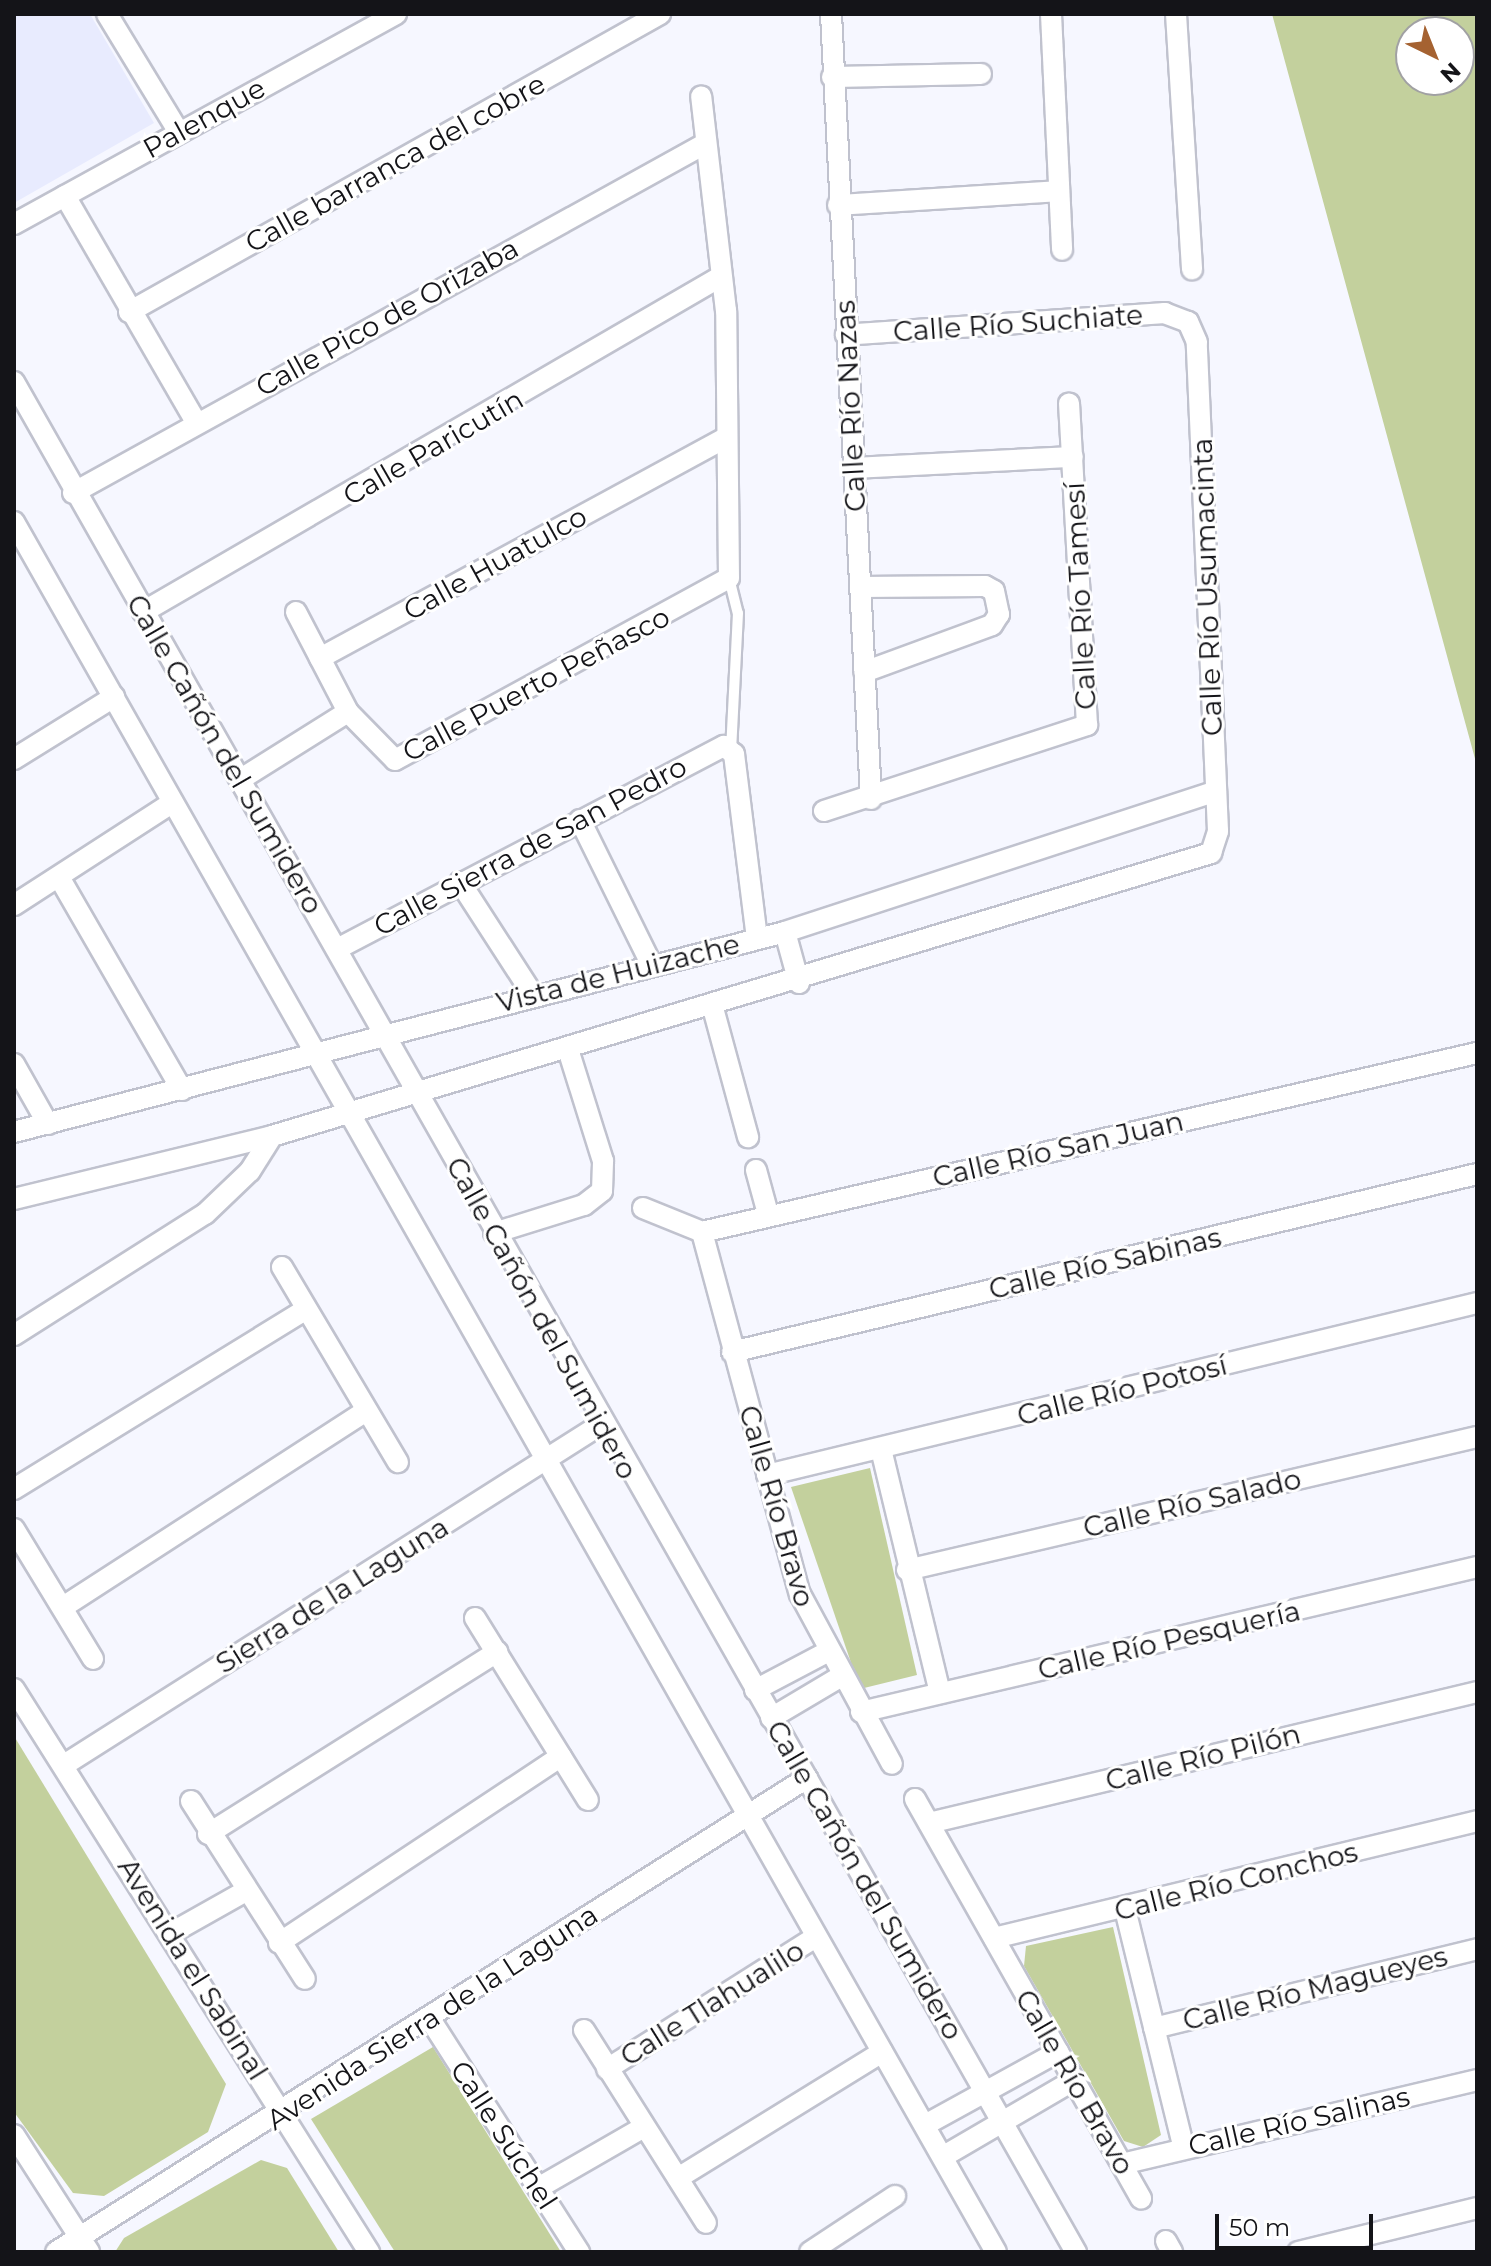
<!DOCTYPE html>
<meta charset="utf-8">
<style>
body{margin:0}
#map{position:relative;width:1491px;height:2266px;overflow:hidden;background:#f6f7ff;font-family:Montserrat,sans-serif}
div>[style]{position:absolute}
.built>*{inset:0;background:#e8ebfe}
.green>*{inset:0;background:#c3d09d}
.roads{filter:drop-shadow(2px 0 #c0c2ce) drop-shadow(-2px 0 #c0c2ce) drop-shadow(0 2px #c0c2ce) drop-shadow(0 -2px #c0c2ce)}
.lane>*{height:10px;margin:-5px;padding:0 5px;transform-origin:5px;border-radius:5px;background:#fff}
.street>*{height:20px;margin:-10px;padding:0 10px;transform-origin:10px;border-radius:10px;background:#fff}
span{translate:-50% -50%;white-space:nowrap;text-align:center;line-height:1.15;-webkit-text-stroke:6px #fff;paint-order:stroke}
.street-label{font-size:28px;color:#141418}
.frame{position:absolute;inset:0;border:16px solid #141418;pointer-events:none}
.north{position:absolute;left:1395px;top:16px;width:80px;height:80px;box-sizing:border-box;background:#fff;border:2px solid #a1a1a3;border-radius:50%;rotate:137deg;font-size:22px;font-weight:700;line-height:32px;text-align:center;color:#141418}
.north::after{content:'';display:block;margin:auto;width:28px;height:36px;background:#a56231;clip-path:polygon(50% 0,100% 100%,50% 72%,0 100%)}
.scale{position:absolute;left:1215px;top:2214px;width:158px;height:36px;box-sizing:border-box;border:4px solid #141418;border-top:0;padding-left:10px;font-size:24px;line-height:28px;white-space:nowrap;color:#141418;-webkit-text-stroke:6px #fff;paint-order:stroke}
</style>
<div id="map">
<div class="built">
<div style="clip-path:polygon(14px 14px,90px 14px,154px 123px,14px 203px)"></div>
</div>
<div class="green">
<div style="clip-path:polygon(evenodd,1272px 14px,1477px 14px,1477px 766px,1272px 14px,1411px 32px,1459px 32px,1459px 80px,1411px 80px,1411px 32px)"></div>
<div style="clip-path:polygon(870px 1468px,917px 1675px,860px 1689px,791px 1487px)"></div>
<div style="clip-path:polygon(14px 1736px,226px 2084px,208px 2132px,104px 2196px,73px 2193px,14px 2112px)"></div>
<div style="clip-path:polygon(1113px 1927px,1161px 2135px,1143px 2147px,1124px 2141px,1024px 1966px,1026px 1946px)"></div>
<div style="clip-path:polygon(433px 2047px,561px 2252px,395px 2252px,311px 2119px)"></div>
<div style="clip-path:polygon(261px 2160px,287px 2168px,339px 2252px,115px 2252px,124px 2238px)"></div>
</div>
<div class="roads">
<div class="lane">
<div style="left:729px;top:578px;width:36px;rotate:76deg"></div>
<div style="left:738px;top:613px;width:137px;rotate:92.9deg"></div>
</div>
<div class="street">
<div style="left:107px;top:14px;width:137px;rotate:58.7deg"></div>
<div style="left:831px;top:14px;width:786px;rotate:87.08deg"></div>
<div style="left:1051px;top:14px;width:236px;rotate:87.3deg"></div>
<div style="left:1176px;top:14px;width:256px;rotate:86.4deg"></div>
<div style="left:832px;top:77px;width:149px;rotate:-1.2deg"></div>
<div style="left:65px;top:196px;width:261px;rotate:59.9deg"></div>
<div style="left:838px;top:205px;width:221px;rotate:-3.6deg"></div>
<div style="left:14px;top:224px;width:436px;rotate:-28.8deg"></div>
<div style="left:129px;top:312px;width:609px;rotate:-29.3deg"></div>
<div style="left:14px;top:382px;width:2151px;rotate:60.41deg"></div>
<div style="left:853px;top:468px;width:220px;rotate:-2.9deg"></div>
<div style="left:73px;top:493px;width:720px;rotate:-28.92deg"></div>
<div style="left:14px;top:522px;width:1989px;rotate:60.42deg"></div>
<div style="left:860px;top:587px;width:125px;rotate:-0.5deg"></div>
<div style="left:985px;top:586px;width:10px;rotate:29deg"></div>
<div style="left:994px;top:591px;width:24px;rotate:78deg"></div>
<div style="left:999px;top:614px;width:13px;rotate:122deg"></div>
<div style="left:992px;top:625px;width:136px;rotate:159.8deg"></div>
<div style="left:143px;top:612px;width:667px;rotate:-30.14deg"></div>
<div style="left:296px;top:612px;width:113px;rotate:62.5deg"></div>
<div style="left:348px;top:712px;width:67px;rotate:45.6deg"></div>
<div style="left:395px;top:760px;width:380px;rotate:-28.6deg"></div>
<div style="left:729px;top:578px;width:267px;rotate:-90.6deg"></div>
<div style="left:726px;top:311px;width:216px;rotate:-96.6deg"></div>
<div style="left:320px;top:658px;width:459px;rotate:-28.5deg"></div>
<div style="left:14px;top:759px;width:118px;rotate:-31.8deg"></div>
<div style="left:241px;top:779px;width:126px;rotate:-32.1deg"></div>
<div style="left:824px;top:811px;width:277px;rotate:-18.1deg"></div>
<div style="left:1087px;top:725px;width:322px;rotate:-93.2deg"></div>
<div style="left:580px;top:820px;width:163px;rotate:63.7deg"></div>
<div style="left:59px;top:877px;width:246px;rotate:60deg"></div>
<div style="left:460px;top:882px;width:135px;rotate:57.1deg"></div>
<div style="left:14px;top:905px;width:189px;rotate:-32.9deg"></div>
<div style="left:785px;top:932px;width:53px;rotate:74.6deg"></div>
<div style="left:337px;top:949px;width:437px;rotate:-27.7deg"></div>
<div style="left:724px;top:746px;width:13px;rotate:39deg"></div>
<div style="left:734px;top:754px;width:185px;rotate:82.9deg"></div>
<div style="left:713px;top:1008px;width:134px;rotate:74.8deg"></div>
<div style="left:14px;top:1064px;width:69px;rotate:60.5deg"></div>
<div style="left:14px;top:1132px;width:797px;rotate:-14.54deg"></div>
<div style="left:785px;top:932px;width:453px;rotate:-18.1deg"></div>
<div style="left:756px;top:1170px;width:46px;rotate:74.7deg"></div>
<div style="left:14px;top:1199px;width:266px;rotate:-13.7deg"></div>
<div style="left:272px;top:1136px;width:981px;rotate:-16.77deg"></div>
<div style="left:1211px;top:853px;width:23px;rotate:-72deg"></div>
<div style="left:1218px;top:831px;width:489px;rotate:-92.5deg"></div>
<div style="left:1197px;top:342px;width:22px;rotate:-114deg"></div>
<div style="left:1188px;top:322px;width:25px;rotate:-159deg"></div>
<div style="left:1165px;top:313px;width:320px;rotate:176.1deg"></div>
<div style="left:643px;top:1208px;width:64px;rotate:22.1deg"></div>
<div style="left:702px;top:1232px;width:795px;rotate:-13.01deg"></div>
<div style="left:702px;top:1232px;width:375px;rotate:74.9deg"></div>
<div style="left:800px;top:1594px;width:193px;rotate:61.6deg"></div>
<div style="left:494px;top:1233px;width:94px;rotate:-17.3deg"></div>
<div style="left:584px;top:1205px;width:23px;rotate:-38deg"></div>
<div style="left:602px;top:1191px;width:30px;rotate:-88deg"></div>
<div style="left:603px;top:1161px;width:117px;rotate:-107.4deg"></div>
<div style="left:282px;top:1267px;width:227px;rotate:59.3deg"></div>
<div style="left:14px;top:1335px;width:226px;rotate:-32.4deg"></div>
<div style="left:205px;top:1214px;width:62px;rotate:-43.7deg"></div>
<div style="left:250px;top:1171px;width:41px;rotate:-57.8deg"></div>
<div style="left:732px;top:1352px;width:766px;rotate:-13.44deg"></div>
<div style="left:881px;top:1449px;width:251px;rotate:76.4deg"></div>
<div style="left:767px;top:1475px;width:731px;rotate:-13.62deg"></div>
<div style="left:14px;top:1489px;width:342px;rotate:-31.6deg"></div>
<div style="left:14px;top:1529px;width:152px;rotate:58.7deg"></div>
<div style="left:907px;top:1570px;width:585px;rotate:-13.13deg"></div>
<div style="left:63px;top:1607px;width:359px;rotate:-32.9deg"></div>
<div style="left:475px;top:1618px;width:214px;rotate:58.2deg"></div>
<div style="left:14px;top:1689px;width:666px;rotate:57.77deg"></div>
<div style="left:755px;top:1690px;width:81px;rotate:-27.8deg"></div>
<div style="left:861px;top:1712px;width:633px;rotate:-13.25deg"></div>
<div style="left:771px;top:1718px;width:80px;rotate:-30.7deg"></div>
<div style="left:64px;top:1765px;width:635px;rotate:-32.39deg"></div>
<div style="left:915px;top:1799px;width:459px;rotate:60.5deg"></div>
<div style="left:191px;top:1801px;width:211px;rotate:57.4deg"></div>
<div style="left:929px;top:1823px;width:563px;rotate:-13.44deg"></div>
<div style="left:208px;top:1834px;width:342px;rotate:-32.2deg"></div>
<div style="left:1125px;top:1909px;width:244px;rotate:76.2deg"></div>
<div style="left:173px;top:1932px;width:81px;rotate:-29.4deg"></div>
<div style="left:994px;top:1938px;width:497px;rotate:-13.6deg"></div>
<div style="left:279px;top:1943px;width:338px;rotate:-33.5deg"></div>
<div style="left:430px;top:2019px;width:277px;rotate:57.4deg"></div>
<div style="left:1154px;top:2028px;width:333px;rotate:-13.7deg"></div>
<div style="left:584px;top:2030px;width:228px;rotate:57.7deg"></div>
<div style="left:607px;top:2069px;width:247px;rotate:-32.3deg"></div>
<div style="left:925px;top:2125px;width:152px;rotate:-28.8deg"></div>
<div style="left:14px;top:2135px;width:139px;rotate:57.3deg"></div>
<div style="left:944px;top:2156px;width:151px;rotate:-30.3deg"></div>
<div style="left:1122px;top:2164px;width:365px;rotate:-13.3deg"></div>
<div style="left:678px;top:2178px;width:240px;rotate:-31.7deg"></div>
<div style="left:538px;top:2188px;width:122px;rotate:-29.9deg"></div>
<div style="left:1166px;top:2241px;width:13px;rotate:61deg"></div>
<div style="left:56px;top:2252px;width:888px;rotate:-32.26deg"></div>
<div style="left:810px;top:2252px;width:102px;rotate:-33.4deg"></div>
<div style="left:1298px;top:2252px;width:184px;rotate:-13.8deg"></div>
</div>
</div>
<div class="street-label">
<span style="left:204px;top:118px;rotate:-29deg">Palenque</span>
<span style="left:395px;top:163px;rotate:-29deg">Calle barranca del cobre</span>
<span style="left:387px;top:317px;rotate:-29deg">Calle Pico de Orizaba</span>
<span style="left:1018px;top:323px;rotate:-4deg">Calle Río Suchiate</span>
<span style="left:850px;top:406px;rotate:-93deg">Calle Río Nazas</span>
<span style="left:433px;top:447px;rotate:-30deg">Calle Paricutín</span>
<span style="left:495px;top:563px;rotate:-29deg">Calle Huatulco</span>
<span style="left:1207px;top:587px;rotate:-92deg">Calle Río Usumacinta</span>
<span style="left:1080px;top:596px;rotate:-93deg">Calle Río Tamesí</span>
<span style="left:536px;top:684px;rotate:-28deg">Calle Puerto Peñasco</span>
<span style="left:225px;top:754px;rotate:60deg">Calle Cañón del Sumidero</span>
<span style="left:530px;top:846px;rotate:-28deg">Calle Sierra de San Pedro</span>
<span style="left:618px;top:973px;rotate:-14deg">Vista de Huizache</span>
<span style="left:1058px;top:1149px;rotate:-13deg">Calle Río San Juan</span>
<span style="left:1105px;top:1263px;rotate:-13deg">Calle Río Sabinas</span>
<span style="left:542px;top:1318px;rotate:61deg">Calle Cañón del Sumidero</span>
<span style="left:1122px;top:1390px;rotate:-14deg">Calle Río Potosí</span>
<span style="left:1192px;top:1503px;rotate:-13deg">Calle Río Salado</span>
<span style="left:777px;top:1506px;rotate:74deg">Calle Río Bravo</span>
<span style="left:332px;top:1595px;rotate:-32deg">Sierra de la Laguna</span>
<span style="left:1169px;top:1640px;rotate:-13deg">Calle Río Pesquería</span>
<span style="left:1203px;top:1757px;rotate:-14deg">Calle Río Pilón</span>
<span style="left:865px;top:1880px;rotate:60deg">Calle Cañón del Sumidero</span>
<span style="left:1236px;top:1881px;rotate:-14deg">Calle Río Conchos</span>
<span style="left:193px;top:1969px;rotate:58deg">Avenida el Sabinal</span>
<span style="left:1315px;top:1988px;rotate:-14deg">Calle Río Magueyes</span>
<span style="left:712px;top:2003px;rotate:-32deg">Calle Tlahualilo</span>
<span style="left:432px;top:2017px;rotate:-33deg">Avenida Sierra de la Laguna</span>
<span style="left:1075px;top:2082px;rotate:60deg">Calle Río Bravo</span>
<span style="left:1299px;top:2121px;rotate:-13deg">Calle Río Salinas</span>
<span style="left:504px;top:2135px;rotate:57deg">Calle Súchel</span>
</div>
<div class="frame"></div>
<div class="north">N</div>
<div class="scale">50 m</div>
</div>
